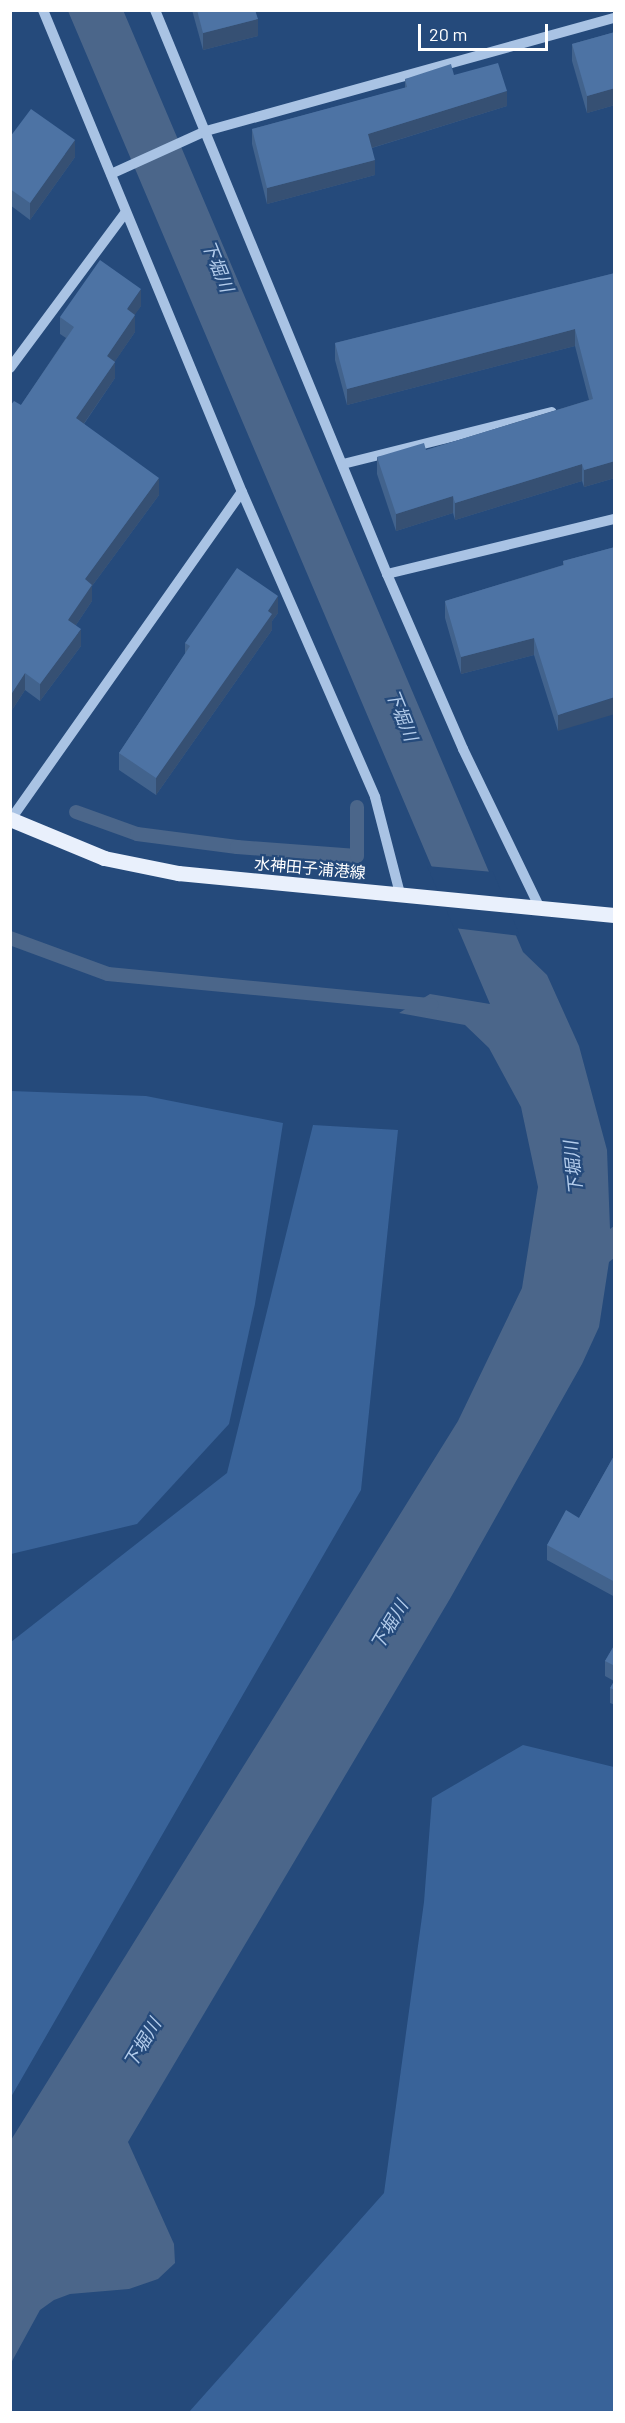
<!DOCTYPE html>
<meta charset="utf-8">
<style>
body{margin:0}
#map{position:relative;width:625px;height:2423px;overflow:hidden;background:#254a7b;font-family:Barlow,"Noto Sans JP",sans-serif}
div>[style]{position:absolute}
.green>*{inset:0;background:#396399}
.water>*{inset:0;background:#4b668a}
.pier>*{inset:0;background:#254a7b}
.stream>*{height:14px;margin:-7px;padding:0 7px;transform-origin:7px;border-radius:7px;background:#4b668a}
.minor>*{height:10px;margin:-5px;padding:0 5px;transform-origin:5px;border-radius:5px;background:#a9c3e4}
.major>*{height:15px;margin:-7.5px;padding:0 7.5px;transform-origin:7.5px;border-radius:7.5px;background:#e9f0fc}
.wall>*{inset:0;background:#42638d}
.shaded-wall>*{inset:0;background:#365073}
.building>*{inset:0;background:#4d73a4}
span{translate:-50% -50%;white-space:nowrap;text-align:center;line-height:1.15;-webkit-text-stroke:4.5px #254a7b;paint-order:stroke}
.street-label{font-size:16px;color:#fff}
.water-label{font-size:18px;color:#b4cdec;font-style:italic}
.frame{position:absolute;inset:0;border:12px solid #fff;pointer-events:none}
.scale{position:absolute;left:418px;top:24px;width:130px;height:27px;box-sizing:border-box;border:3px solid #fff;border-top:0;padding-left:8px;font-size:18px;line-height:21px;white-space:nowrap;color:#fff;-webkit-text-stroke:4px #254a7b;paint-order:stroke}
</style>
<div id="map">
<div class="green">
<div style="clip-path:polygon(11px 1091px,146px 1096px,283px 1123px,255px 1304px,229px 1424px,137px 1524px,11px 1554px)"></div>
<div style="clip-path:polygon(313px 1125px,398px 1130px,361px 1490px,11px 2097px,11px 1642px,227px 1473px)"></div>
<div style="clip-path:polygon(523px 1745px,614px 1767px,614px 2412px,189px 2412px,384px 2193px,424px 1902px,432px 1798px)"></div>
</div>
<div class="water">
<div style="clip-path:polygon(123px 10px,523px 952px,547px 975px,579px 1046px,607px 1150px,610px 1229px,614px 1226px,614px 1258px,609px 1262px,599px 1327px,582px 1364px,451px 1597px,128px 2142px,174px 2244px,175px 2263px,158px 2279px,129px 2289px,70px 2294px,54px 2300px,40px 2310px,11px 2363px,11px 2140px,458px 1421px,522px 1288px,538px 1187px,521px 1107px,489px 1048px,465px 1025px,399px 1013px,430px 994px,490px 1004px,68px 11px)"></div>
</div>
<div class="pier">
<div style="clip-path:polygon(427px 866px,493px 872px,520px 936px,454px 928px)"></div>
</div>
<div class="stream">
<div style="left:76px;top:812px;width:65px;rotate:19.8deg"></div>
<div style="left:137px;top:834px;width:101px;rotate:7.4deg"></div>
<div style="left:237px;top:847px;width:120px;rotate:4.3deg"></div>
<div style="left:357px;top:856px;width:49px;rotate:-90deg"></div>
<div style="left:10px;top:938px;width:104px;rotate:20.2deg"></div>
<div style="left:108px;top:974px;width:325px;rotate:5.5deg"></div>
</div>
<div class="minor">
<div style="left:43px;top:10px;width:521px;rotate:67.57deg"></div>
<div style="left:242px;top:492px;width:333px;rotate:66.4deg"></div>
<div style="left:375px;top:797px;width:100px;rotate:75.5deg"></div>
<div style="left:155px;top:10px;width:610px;rotate:67.64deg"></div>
<div style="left:387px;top:574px;width:191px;rotate:66.5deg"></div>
<div style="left:463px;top:749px;width:177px;rotate:64.2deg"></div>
<div style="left:111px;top:174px;width:104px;rotate:-24.4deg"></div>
<div style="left:206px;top:131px;width:423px;rotate:-15.5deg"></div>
<div style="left:10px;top:368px;width:194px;rotate:-53.4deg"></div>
<div style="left:343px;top:464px;width:215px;rotate:-14deg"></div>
<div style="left:387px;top:574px;width:234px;rotate:-13.6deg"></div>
<div style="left:11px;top:819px;width:400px;rotate:-54.8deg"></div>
</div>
<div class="major">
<div style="left:10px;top:819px;width:102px;rotate:22.5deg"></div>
<div style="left:104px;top:858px;width:76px;rotate:11.5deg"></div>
<div style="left:178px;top:873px;width:438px;rotate:5.5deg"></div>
</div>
<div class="wall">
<div style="clip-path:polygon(192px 10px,255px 10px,258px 36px,203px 50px)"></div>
<div style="clip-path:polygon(615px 32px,615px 105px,587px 113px,572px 61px,572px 44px)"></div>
<div style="clip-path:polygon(454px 75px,507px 106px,372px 148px,375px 175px,267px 204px,252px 144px,252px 129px,405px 88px,405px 79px)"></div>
<div style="clip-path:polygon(10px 137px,75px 157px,30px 220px,10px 205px)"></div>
<div style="clip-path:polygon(615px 273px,615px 478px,584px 487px,582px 481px,455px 520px,453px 513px,396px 531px,377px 474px,377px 457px,426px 450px,589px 400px,575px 346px,347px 405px,335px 360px,335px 343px)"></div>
<div style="clip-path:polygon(141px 306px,134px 315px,135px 332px,115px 361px,115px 378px,84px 424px,159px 495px,92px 586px,92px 601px,76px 625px,81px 646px,40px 701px,25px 690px,10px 713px,10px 406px,21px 405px,66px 338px,60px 334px,60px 317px)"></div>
<div style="clip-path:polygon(615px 547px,558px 731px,534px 655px,461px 674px,445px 618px,445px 601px,563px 565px,563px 561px)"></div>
<div style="clip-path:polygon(278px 613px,272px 621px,272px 630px,156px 795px,119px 770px,119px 753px,185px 654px,185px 643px)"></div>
<div style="clip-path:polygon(615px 1454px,615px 1597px,547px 1560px,547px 1545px,579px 1518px)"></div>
<div style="clip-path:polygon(615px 1644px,615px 1705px,610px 1703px,610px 1688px,614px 1681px,605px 1676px,605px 1661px)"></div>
</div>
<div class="shaded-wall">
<div style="clip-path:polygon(258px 19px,258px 36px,203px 50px,203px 33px)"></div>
<div style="clip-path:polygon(615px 88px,615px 105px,587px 113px,587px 96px)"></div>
<div style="clip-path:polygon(507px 91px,507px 106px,368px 149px,368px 134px)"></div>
<div style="clip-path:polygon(75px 140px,75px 157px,30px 220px,30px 203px)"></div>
<div style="clip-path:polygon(375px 160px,375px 175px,267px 204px,267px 188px)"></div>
<div style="clip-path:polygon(141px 289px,141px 306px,127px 326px,127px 309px)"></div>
<div style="clip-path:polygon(135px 315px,135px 332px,107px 373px,107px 356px)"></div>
<div style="clip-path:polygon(575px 329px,575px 346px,347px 405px,347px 389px)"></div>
<div style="clip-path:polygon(115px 362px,115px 378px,76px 435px,76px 418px)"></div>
<div style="clip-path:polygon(615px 461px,615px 478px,584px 487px,584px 470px)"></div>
<div style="clip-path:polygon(582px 464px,582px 481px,455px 520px,455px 503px)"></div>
<div style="clip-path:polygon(159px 478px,159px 495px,92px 586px,92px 601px,68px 637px,68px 620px,85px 579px)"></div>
<div style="clip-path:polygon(453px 496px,453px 513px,396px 531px,396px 514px)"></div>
<div style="clip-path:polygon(278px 596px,278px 613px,272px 621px,272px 630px,156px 795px,156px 778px)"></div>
<div style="clip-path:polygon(81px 629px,81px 646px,40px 701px,40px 684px)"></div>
<div style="clip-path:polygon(534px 638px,534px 655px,461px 674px,461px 657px)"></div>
<div style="clip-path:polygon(25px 673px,25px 690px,10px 713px,10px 696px)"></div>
<div style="clip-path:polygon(615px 697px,615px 714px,558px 731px,558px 715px)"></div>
</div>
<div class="building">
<div style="clip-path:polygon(197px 10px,255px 10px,258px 19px,203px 33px)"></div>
<div style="clip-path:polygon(615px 32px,615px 88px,587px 96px,572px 44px)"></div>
<div style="clip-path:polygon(498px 63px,507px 91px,368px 134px,375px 160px,267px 188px,252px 129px,407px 87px,405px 79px,451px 64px,454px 75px)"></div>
<div style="clip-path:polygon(31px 109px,75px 140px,30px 203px,10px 189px,10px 137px)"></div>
<div style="clip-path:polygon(100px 260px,141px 289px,127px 309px,135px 315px,107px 356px,115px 362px,76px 418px,159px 478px,85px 579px,92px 585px,68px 620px,81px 629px,40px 684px,25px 673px,10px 696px,10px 406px,14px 401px,21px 405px,74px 327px,60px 317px)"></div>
<div style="clip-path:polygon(615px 273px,615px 461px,584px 470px,582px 464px,455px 503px,453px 496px,396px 514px,377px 457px,424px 443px,426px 450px,593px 399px,575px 329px,347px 389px,335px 343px)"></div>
<div style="clip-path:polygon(615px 547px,615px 697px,558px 715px,534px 638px,461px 657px,445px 601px,564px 565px,563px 561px)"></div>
<div style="clip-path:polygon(237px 568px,278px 596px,268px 611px,272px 614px,156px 778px,119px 753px,190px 646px,185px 643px)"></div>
<div style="clip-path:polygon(615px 1454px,615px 1582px,547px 1545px,566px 1510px,579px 1518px)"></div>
<div style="clip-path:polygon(615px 1644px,615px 1666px,605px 1661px)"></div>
<div style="clip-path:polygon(615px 1680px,615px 1690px,610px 1688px)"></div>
</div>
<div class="street-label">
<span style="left:310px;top:868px;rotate:5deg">水神田子浦港線</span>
</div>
<div class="water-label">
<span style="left:218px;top:266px;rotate:68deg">下堀川</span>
<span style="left:402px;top:715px;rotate:68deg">下堀川</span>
<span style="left:573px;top:1168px;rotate:-96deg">下堀川</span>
<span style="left:389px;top:1625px;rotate:-59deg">下堀川</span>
<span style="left:142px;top:2043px;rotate:-59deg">下堀川</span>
</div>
<div class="frame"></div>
<div class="scale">20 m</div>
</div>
